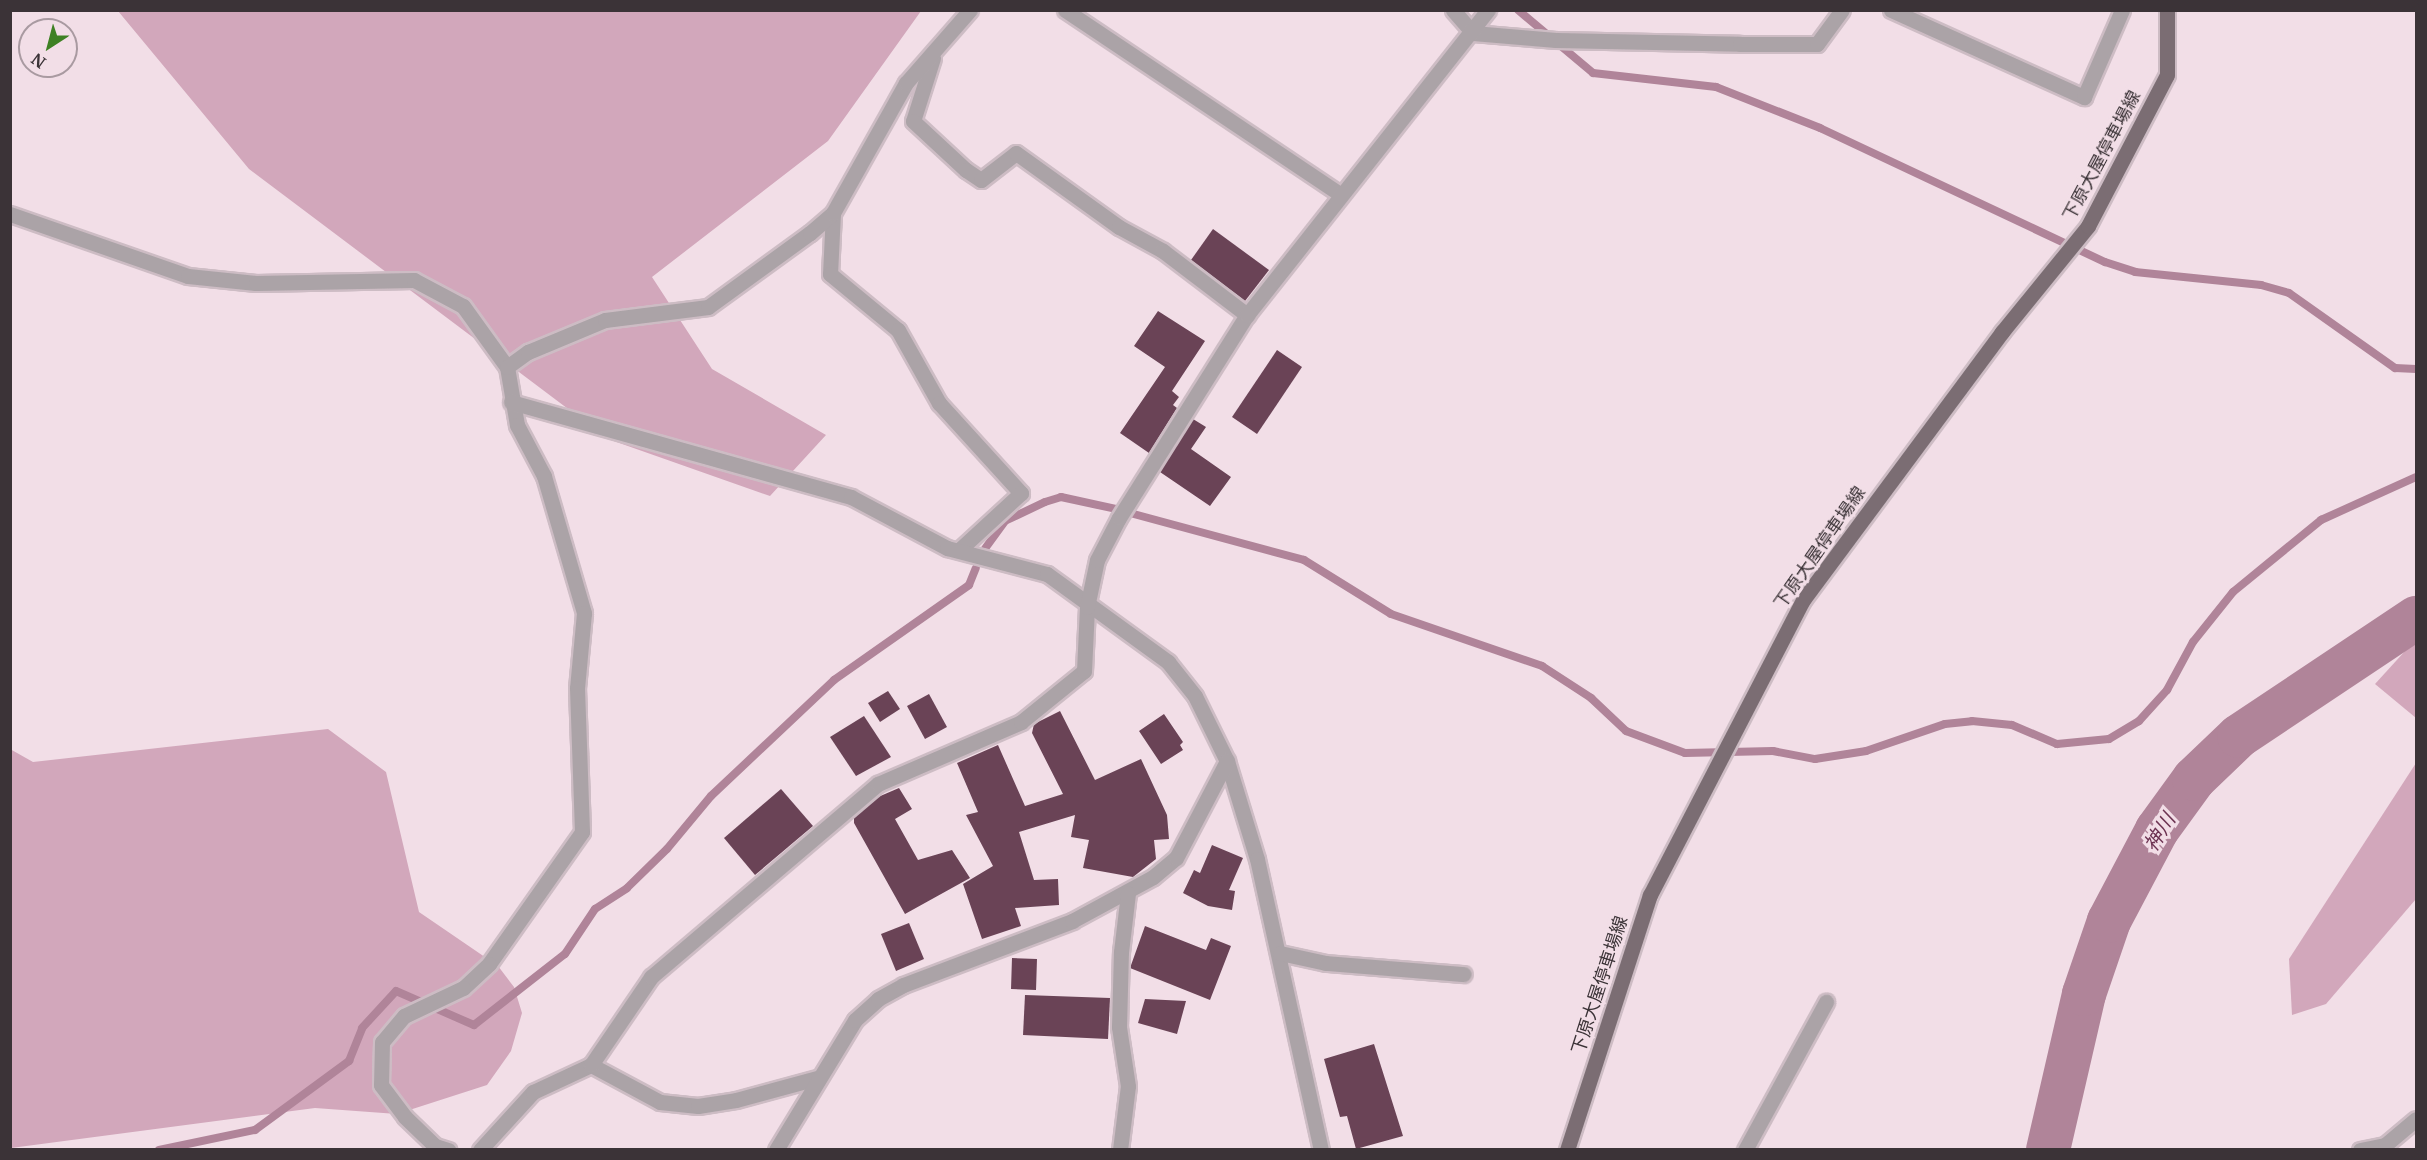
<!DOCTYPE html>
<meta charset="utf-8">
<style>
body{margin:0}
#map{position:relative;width:2427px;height:1160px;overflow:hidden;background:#f2dee7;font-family:Merriweather,"Noto Sans JP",serif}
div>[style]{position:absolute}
.green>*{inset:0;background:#d2a7bb}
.stream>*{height:8px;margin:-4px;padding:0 4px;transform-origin:4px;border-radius:4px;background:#b08499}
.river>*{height:44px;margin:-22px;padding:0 22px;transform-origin:22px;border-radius:22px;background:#b08499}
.building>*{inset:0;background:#6a4356}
.roads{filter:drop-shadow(2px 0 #cdbcc4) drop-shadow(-2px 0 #cdbcc4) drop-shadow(0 2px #cdbcc4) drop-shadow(0 -2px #cdbcc4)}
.minor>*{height:15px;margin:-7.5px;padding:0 7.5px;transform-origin:7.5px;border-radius:7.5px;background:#aba3a7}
.major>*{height:15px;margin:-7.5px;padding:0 7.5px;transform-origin:7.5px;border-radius:7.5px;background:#7b6d73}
span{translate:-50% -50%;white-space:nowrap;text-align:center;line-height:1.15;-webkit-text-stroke:6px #f2dee7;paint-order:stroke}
.street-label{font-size:18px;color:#3b3337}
.water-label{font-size:20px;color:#6d3352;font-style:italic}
.frame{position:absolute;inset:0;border:12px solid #3b3337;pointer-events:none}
.north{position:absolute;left:18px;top:18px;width:60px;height:60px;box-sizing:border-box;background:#f2dee7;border:2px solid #a99aa1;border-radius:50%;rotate:216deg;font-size:16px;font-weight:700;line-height:24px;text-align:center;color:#3b3337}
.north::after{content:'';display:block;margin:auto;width:21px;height:27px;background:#3e8124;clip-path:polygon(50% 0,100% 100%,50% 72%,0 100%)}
</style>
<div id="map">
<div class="green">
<div style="clip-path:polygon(118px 11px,921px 11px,828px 141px,652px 277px,712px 369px,826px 435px,770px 496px,608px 439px,249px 169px)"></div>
<div style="clip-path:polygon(2416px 639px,2416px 718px,2375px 684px)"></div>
<div style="clip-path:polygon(328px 729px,386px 772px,419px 912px,498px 966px,514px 987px,522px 1013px,511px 1051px,487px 1085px,397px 1114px,315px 1108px,11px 1148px,10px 749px,33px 762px)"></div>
<div style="clip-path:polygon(2416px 763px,2416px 899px,2326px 1004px,2292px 1015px,2289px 959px)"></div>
</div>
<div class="stream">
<div style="left:1518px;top:10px;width:98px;rotate:40deg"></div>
<div style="left:1593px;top:73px;width:124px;rotate:6.5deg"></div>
<div style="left:1716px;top:87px;width:112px;rotate:21.5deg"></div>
<div style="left:1820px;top:128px;width:315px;rotate:25.2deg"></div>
<div style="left:2105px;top:262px;width:32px;rotate:18deg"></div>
<div style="left:2135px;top:272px;width:127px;rotate:5.9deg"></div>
<div style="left:2261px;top:285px;width:29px;rotate:16deg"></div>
<div style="left:2289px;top:293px;width:130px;rotate:35.3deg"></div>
<div style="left:2395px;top:368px;width:21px;rotate:3deg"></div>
<div style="left:1130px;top:513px;width:180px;rotate:15.1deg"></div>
<div style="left:1304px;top:560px;width:102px;rotate:31.8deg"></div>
<div style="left:1391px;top:614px;width:160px;rotate:19deg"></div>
<div style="left:1542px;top:666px;width:59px;rotate:33.1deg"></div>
<div style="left:1591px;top:698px;width:48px;rotate:43.3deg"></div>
<div style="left:1626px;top:731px;width:63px;rotate:20.4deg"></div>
<div style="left:1685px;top:753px;width:88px;rotate:-1.3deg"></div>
<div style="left:1773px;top:751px;width:43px;rotate:10.8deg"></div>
<div style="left:1815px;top:759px;width:52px;rotate:-8.9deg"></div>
<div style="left:1866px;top:751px;width:83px;rotate:-18.9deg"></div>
<div style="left:1945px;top:724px;width:27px;rotate:-6deg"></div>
<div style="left:1972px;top:721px;width:40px;rotate:5.7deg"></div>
<div style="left:2012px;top:725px;width:49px;rotate:22.9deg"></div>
<div style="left:2057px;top:744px;width:52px;rotate:-5.5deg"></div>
<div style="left:2109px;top:739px;width:35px;rotate:-31deg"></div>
<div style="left:2139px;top:721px;width:42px;rotate:-47.9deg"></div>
<div style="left:2167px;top:690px;width:55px;rotate:-61.6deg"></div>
<div style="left:2193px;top:642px;width:64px;rotate:-51.3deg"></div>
<div style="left:2233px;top:592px;width:114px;rotate:-39.3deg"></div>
<div style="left:2321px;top:520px;width:104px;rotate:-24.4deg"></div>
<div style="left:984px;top:550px;width:36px;rotate:-54deg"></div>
<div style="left:1005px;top:521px;width:44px;rotate:-25.4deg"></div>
<div style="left:1045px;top:502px;width:17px;rotate:-17deg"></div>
<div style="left:1061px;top:497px;width:56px;rotate:12.3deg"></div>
<div style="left:159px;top:1150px;width:98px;rotate:-11.8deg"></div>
<div style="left:255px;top:1130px;width:117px;rotate:-36.3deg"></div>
<div style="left:349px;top:1061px;width:35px;rotate:-68deg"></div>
<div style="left:362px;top:1028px;width:50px;rotate:-47.4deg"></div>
<div style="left:396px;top:991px;width:85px;rotate:23.6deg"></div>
<div style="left:474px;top:1025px;width:115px;rotate:-38deg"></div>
<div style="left:565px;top:954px;width:54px;rotate:-56.3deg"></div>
<div style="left:595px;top:909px;width:38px;rotate:-33deg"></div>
<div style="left:627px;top:888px;width:56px;rotate:-44.3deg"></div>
<div style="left:667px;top:849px;width:69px;rotate:-50.3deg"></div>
<div style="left:711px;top:796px;width:169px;rotate:-43.3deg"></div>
<div style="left:834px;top:680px;width:165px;rotate:-35.1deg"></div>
<div style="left:969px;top:585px;width:18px;rotate:-68deg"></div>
</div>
<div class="river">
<div style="left:2048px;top:1150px;width:160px;rotate:-77deg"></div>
<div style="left:2084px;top:994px;width:77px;rotate:-71.1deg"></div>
<div style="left:2109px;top:921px;width:103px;rotate:-62.2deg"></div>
<div style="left:2157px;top:830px;width:63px;rotate:-54deg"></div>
<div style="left:2194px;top:779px;width:62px;rotate:-43.7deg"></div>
<div style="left:2239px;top:736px;width:213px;rotate:-33.7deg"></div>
</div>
<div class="building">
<div style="clip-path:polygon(1213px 229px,1269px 270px,1245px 301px,1191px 260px)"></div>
<div style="clip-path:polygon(1158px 311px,1205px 341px,1172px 391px,1179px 397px,1173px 405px,1177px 408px,1149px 453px,1120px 433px,1165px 367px,1134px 346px)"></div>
<div style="clip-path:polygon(1277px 350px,1302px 367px,1257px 434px,1232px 417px)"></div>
<div style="clip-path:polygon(1193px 419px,1206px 427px,1191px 449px,1231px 477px,1210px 506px,1160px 472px)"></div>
<div style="clip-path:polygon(888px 691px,900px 709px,880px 722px,868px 703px)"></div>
<div style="clip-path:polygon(929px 694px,947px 727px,925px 739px,907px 706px)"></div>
<div style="clip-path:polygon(1060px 711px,1095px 780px,1141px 759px,1167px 815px,1169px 839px,1154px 840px,1156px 859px,1133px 877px,1083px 868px,1089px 840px,1071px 837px,1075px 815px,1019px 832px,1034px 880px,1058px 879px,1059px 905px,1015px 908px,1021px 926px,982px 939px,963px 884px,993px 866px,966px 815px,978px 812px,957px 763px,998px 745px,1025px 806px,1063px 794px,1032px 733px,1034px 724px)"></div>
<div style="clip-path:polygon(1164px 714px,1183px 742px,1180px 745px,1183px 750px,1161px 764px,1139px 731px)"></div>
<div style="clip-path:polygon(864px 716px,891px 757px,856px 776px,830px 737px)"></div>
<div style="clip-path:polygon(899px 788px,912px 809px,895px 819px,918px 860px,952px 850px,970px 878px,905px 914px,854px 823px,854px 817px,878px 797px)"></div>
<div style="clip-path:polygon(781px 789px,813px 826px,755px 875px,724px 838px)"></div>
<div style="clip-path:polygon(1212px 845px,1243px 858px,1229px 890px,1235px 891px,1232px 910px,1208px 906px,1183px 893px,1194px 870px,1200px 873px)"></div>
<div style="clip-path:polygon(909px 923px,924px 959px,896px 971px,881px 934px)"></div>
<div style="clip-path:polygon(1145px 926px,1206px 950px,1211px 938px,1231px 946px,1210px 1000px,1130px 968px)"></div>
<div style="clip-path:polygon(1012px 958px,1037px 959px,1036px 990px,1011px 989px)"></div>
<div style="clip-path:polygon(1025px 995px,1110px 998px,1108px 1039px,1023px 1035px)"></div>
<div style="clip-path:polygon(1145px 999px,1186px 1001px,1177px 1034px,1138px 1023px)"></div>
<div style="clip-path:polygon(1374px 1044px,1403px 1136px,1356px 1149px,1347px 1116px,1340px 1117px,1324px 1059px)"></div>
</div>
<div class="roads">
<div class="minor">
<div style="left:1065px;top:10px;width:332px;rotate:33.8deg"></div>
<div style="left:1453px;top:10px;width:30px;rotate:49deg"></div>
<div style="left:1473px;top:33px;width:83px;rotate:4.8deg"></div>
<div style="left:1556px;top:40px;width:184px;rotate:1.2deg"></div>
<div style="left:1740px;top:44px;width:77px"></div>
<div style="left:1817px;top:44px;width:42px;rotate:-53.7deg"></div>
<div style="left:1891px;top:10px;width:212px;rotate:24.3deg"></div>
<div style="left:2084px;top:97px;width:95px;rotate:-66.4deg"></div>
<div style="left:933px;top:58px;width:66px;rotate:107.6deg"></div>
<div style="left:913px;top:121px;width:72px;rotate:42.8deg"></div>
<div style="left:966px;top:170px;width:18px;rotate:34deg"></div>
<div style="left:981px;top:180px;width:44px;rotate:-37.6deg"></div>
<div style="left:1016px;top:153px;width:127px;rotate:35.7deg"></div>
<div style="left:1119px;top:227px;width:50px;rotate:28.6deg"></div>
<div style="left:1163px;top:251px;width:106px;rotate:37.3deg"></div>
<div style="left:833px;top:213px;width:61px;rotate:92.8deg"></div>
<div style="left:830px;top:274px;width:88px;rotate:39.5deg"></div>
<div style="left:898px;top:330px;width:84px;rotate:60.7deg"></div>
<div style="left:939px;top:403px;width:122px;rotate:47.7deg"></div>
<div style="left:1021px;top:493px;width:83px;rotate:137.4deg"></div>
<div style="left:10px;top:214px;width:188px;rotate:19.2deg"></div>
<div style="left:188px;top:276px;width:68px;rotate:5.9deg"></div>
<div style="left:256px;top:283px;width:158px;rotate:-1.1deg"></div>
<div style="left:414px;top:280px;width:55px;rotate:28deg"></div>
<div style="left:463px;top:306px;width:75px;rotate:54.2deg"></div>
<div style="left:507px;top:367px;width:59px;rotate:80.2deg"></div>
<div style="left:517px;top:425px;width:58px;rotate:62.1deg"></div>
<div style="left:544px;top:476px;width:143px;rotate:73.7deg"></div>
<div style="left:584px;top:613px;width:75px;rotate:95.3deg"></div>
<div style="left:577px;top:688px;width:144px;rotate:88deg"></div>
<div style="left:582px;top:832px;width:161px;rotate:125.2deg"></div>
<div style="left:489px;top:964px;width:35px;rotate:137deg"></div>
<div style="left:463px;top:988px;width:65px;rotate:154.6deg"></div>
<div style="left:404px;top:1016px;width:34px;rotate:130deg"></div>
<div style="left:382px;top:1042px;width:43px;rotate:91.3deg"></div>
<div style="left:381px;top:1085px;width:40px;rotate:53deg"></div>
<div style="left:405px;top:1117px;width:42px;rotate:44deg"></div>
<div style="left:435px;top:1146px;width:14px;rotate:17deg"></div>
<div style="left:507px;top:367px;width:26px;rotate:-36deg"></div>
<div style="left:528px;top:352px;width:83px;rotate:-22.6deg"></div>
<div style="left:605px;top:320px;width:104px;rotate:-7.2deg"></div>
<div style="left:708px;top:307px;width:126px;rotate:-36deg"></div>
<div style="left:810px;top:233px;width:30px;rotate:-41deg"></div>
<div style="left:833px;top:213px;width:149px;rotate:-60.7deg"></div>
<div style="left:906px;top:83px;width:97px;rotate:-48.8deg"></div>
<div style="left:511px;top:402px;width:353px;rotate:15.6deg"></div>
<div style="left:851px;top:497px;width:109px;rotate:28deg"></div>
<div style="left:947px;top:548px;width:103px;rotate:14.6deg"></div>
<div style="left:1047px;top:574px;width:150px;rotate:36deg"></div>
<div style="left:1168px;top:662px;width:43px;rotate:51.5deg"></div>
<div style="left:1195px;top:696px;width:72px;rotate:63.8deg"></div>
<div style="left:1227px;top:761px;width:102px;rotate:73deg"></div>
<div style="left:1257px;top:859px;width:298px;rotate:77.6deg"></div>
<div style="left:1280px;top:953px;width:47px;rotate:12.3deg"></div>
<div style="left:1326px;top:963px;width:138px;rotate:4.6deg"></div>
<div style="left:591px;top:1065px;width:78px;rotate:28.2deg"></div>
<div style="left:660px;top:1102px;width:38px;rotate:6deg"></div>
<div style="left:698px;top:1106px;width:38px;rotate:-9deg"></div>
<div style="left:736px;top:1100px;width:84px;rotate:-15.2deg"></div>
<div style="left:480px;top:1150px;width:79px;rotate:-47.6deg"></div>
<div style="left:533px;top:1092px;width:64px;rotate:-25deg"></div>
<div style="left:591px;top:1065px;width:107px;rotate:-55.7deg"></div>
<div style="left:651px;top:977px;width:298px;rotate:-40.4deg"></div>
<div style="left:878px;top:784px;width:156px;rotate:-23.4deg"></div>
<div style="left:1021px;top:722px;width:81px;rotate:-39deg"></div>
<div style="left:1084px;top:671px;width:64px;rotate:-87.3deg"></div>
<div style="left:1087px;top:607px;width:48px;rotate:-78deg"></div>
<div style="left:1097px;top:560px;width:47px;rotate:-62.4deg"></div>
<div style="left:1119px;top:518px;width:240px;rotate:-57.8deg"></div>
<div style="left:1247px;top:315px;width:389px;rotate:-51.7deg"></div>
<div style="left:776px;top:1150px;width:152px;rotate:-58.7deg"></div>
<div style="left:855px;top:1020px;width:31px;rotate:-42deg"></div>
<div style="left:878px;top:999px;width:29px;rotate:-29deg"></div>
<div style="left:903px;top:985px;width:181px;rotate:-20.7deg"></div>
<div style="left:1072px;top:921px;width:92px;rotate:-28.5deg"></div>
<div style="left:1153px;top:877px;width:30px;rotate:-40deg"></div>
<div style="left:1176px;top:858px;width:110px;rotate:-62.3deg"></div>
<div style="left:1120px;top:1150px;width:64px;rotate:-82.9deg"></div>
<div style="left:1128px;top:1086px;width:60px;rotate:-98.7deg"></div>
<div style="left:1119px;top:1027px;width:75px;rotate:-88.5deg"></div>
<div style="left:1121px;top:952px;width:59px;rotate:-83.2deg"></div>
<div style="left:1745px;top:1150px;width:169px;rotate:-61.3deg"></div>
<div style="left:2360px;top:1150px;width:25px;rotate:-11deg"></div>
<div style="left:2385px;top:1145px;width:40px;rotate:-40deg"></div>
</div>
<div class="major">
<div style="left:1567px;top:1150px;width:268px;rotate:-72deg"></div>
<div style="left:1650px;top:895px;width:332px;rotate:-62.6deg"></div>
<div style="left:1803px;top:600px;width:334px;rotate:-53.4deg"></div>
<div style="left:2002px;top:332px;width:136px;rotate:-50.9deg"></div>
<div style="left:2088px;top:226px;width:170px;rotate:-62.4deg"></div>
<div style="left:2167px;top:75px;width:65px;rotate:-90deg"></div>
</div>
</div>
<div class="street-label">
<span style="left:2102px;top:156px;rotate:-62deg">下原大屋停車場線</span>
<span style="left:1820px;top:548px;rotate:-55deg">下原大屋停車場線</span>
<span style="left:1600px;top:985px;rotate:-72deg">下原大屋停車場線</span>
</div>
<div class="water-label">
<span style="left:2159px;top:832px;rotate:-58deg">神川</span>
</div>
<div class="frame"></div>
<div class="north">N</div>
</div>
